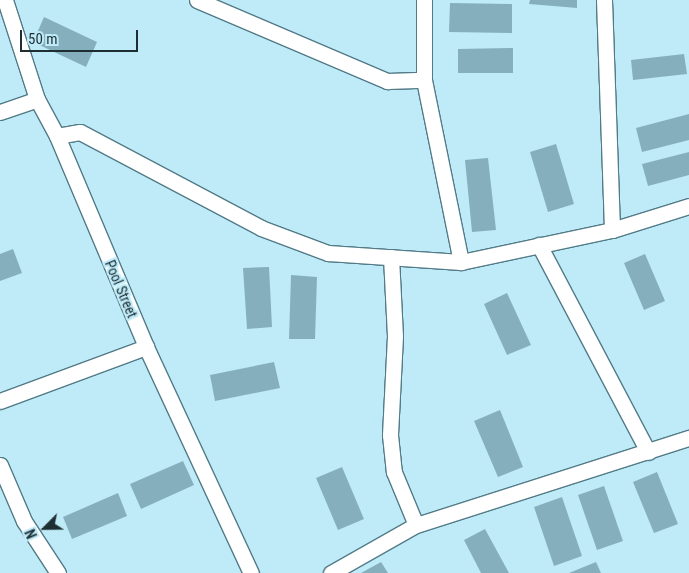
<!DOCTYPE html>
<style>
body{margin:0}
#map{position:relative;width:689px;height:573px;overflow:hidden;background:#bfebf8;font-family:"Roboto Condensed",sans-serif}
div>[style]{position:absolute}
.building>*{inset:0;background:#85afbc}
.roads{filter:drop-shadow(1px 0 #527b87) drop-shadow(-1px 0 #527b87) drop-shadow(0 1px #527b87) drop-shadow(0 -1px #527b87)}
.minor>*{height:15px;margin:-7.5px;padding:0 7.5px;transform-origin:7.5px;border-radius:7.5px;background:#fff}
span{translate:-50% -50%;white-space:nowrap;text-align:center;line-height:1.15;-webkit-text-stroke:4.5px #bfebf8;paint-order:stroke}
.street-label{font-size:14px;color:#1e2f34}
.north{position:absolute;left:20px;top:503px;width:50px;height:50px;-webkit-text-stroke:4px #bfebf8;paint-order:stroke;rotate:247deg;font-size:14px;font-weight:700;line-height:20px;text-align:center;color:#1e2f34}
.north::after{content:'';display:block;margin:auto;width:18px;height:22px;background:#1e2f34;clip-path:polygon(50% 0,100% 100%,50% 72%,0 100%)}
.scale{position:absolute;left:20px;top:30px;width:118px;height:22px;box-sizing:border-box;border:2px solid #1e2f34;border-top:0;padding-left:6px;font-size:15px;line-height:18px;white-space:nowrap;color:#1e2f34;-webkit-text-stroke:4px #bfebf8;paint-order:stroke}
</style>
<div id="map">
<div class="building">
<div style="clip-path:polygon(530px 0,577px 0,577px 8px,529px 4px)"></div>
<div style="clip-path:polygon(450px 3px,512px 4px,512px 33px,449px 32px)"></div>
<div style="clip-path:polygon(44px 17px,97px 42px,86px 67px,33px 42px)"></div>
<div style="clip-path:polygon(513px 48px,513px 73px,458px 73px,458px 49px)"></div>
<div style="clip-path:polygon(684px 54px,687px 74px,633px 80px,631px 60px)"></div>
<div style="clip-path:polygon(689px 114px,689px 140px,642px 152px,636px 128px)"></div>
<div style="clip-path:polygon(556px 144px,574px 204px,548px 212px,530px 152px)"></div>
<div style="clip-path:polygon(689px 152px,689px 175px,648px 186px,642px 164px)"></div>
<div style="clip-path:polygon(488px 158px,496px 230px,472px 232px,465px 160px)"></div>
<div style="clip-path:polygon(13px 249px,22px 273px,0 281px,0 254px)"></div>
<div style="clip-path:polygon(645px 254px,665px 301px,644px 310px,624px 263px)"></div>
<div style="clip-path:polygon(269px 267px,272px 327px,247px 329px,243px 268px)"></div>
<div style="clip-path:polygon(291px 275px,317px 277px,315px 339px,289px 339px)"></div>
<div style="clip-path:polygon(507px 293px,531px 345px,507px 355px,484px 304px)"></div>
<div style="clip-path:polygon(274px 362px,280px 388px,215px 401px,210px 375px)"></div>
<div style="clip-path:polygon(500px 410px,523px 467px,498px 477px,474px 421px)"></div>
<div style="clip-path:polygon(183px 461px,194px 485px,141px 509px,130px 484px)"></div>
<div style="clip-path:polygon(342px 467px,364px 519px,338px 530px,316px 478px)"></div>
<div style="clip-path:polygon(657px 472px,678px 524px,654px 533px,633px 482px)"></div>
<div style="clip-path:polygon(604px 486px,623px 541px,597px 550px,578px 495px)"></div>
<div style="clip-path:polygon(118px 493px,127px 516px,72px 539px,63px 517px)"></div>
<div style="clip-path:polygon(562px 497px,582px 556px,554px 566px,534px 507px)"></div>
<div style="clip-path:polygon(485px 529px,509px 573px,481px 573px,464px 540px)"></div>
<div style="clip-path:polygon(381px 562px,388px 573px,361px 573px)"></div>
<div style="clip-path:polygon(596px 562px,601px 573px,569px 573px)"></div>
</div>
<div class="roads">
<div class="minor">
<div style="left:5px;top:0;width:104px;rotate:72.1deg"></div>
<div style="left:37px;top:99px;width:42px;rotate:61.6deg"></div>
<div style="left:57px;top:136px;width:229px;rotate:67.1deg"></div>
<div style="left:146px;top:347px;width:249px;rotate:65.1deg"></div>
<div style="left:197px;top:0;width:207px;rotate:23.1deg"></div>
<div style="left:387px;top:81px;width:37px;rotate:-2deg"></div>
<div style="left:424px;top:0;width:80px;rotate:90deg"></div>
<div style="left:424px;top:80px;width:186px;rotate:78.5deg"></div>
<div style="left:604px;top:0;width:230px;rotate:88deg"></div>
<div style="left:0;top:112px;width:39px;rotate:-19deg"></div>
<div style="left:57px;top:136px;width:23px;rotate:-10deg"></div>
<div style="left:80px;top:132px;width:205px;rotate:27.9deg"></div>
<div style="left:261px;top:228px;width:72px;rotate:20.5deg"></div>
<div style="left:328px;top:253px;width:133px;rotate:3.9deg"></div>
<div style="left:461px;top:262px;width:154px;rotate:-12deg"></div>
<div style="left:612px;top:230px;width:81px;rotate:-17.3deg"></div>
<div style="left:539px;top:245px;width:234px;rotate:62.2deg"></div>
<div style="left:391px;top:257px;width:79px;rotate:87.1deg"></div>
<div style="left:395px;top:336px;width:99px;rotate:92.9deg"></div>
<div style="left:390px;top:435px;width:37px;rotate:84deg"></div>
<div style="left:394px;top:472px;width:57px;rotate:67.5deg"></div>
<div style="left:0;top:401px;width:156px;rotate:-20.3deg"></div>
<div style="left:0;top:465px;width:61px;rotate:66.8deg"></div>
<div style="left:24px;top:521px;width:62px;rotate:56.8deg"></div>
<div style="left:331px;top:573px;width:98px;rotate:-29.5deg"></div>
<div style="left:416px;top:525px;width:287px;rotate:-17.7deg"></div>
</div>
</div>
<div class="street-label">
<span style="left:121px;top:289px;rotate:67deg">Pool Street</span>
</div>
<div class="north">N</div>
<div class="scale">50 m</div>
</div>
